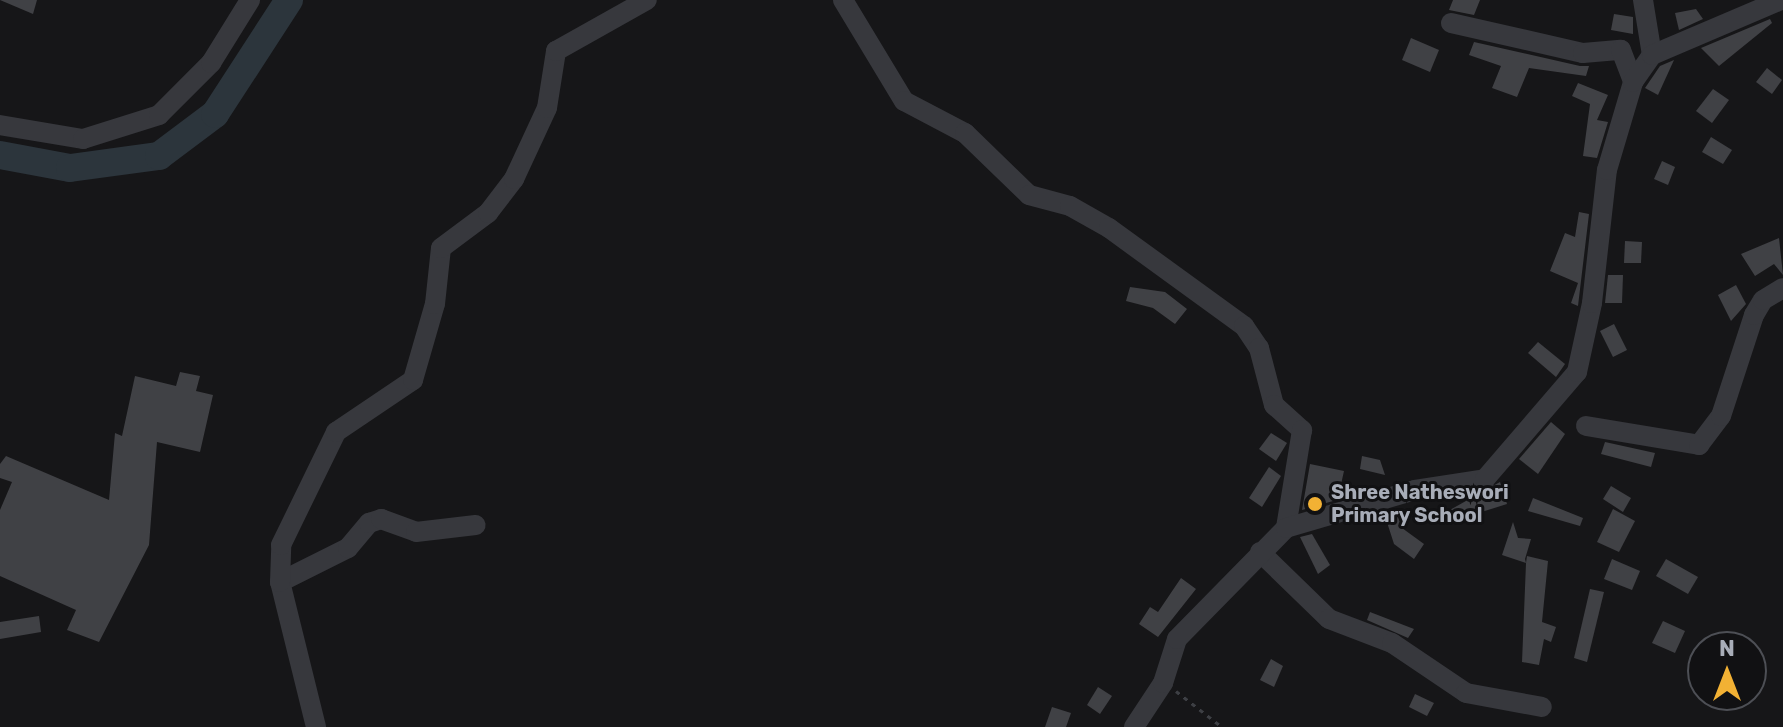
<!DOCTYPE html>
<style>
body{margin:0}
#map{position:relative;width:1783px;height:727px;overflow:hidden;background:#161618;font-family:Rubik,sans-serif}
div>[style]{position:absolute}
.river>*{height:28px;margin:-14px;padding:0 14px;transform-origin:14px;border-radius:14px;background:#2c353c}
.building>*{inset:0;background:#404145}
.path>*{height:3px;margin-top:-1.5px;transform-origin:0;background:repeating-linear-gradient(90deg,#3d3f44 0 4px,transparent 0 10px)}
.minor>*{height:20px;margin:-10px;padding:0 10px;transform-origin:10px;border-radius:10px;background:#37383d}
.dots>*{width:22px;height:22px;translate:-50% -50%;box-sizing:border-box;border:4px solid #111113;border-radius:50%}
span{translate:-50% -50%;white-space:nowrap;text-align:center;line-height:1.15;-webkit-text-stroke:6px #111113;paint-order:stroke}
.poi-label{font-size:20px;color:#a8adb8;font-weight:700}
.left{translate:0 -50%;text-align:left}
.north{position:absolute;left:1687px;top:631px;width:80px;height:80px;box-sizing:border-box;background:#111113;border:2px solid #4d4f55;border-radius:50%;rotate:0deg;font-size:22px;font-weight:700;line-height:32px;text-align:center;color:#a8adb8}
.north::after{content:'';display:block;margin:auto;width:28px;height:36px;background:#f2b134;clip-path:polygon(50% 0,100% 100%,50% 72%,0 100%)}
</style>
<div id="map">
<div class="river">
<div style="left:0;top:155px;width:71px;rotate:10.5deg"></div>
<div style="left:70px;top:168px;width:90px;rotate:-7.7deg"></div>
<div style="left:159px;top:156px;width:70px;rotate:-36.9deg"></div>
<div style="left:215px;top:114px;width:136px;rotate:-57deg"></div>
</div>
<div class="building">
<div style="clip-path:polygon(0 0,37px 0,33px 14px)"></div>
<div style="clip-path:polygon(1453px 0,1480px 0,1474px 15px,1449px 10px)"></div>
<div style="clip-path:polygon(1696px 9px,1703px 19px,1679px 30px,1675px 13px)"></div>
<div style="clip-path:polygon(1614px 14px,1633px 17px,1633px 34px,1611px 30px)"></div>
<div style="clip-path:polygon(1770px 19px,1772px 23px,1719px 66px,1701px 48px)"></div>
<div style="clip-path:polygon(1411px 38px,1439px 50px,1430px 72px,1402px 60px)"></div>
<div style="clip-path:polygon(1474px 42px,1580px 66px,1589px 66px,1586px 76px,1529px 68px,1517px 97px,1492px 88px,1501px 66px,1469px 55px)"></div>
<div style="clip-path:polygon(1674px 60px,1658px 95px,1645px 88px,1660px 66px)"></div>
<div style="clip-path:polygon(1767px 68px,1782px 80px,1772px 94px,1756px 82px)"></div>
<div style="clip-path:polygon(1578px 83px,1608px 95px,1597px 120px,1608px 122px,1597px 158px,1583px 156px,1590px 104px,1572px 96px)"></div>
<div style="clip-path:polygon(1713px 89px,1729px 100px,1712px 123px,1696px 111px)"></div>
<div style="clip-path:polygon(1711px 137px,1732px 150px,1723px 164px,1702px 152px)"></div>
<div style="clip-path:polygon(1662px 161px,1675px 167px,1668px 185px,1654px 179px)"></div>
<div style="clip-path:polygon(1579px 212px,1589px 214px,1578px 306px,1571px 303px,1578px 283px,1550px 271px,1565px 233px,1575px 237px)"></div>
<div style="clip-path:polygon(1779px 238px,1783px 275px,1774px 264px,1755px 276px,1741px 254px)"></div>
<div style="clip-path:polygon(1625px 241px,1642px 242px,1641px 263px,1624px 263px)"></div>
<div style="clip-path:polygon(1608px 275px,1623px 275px,1622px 303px,1605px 303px)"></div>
<div style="clip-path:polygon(1736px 285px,1746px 304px,1731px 321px,1718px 295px)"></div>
<div style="clip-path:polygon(1130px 287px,1165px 292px,1187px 309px,1175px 324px,1153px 308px,1126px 301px)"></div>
<div style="clip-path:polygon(1614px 324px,1627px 350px,1613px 357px,1600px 331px)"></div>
<div style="clip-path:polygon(1538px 342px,1565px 364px,1556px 377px,1528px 353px)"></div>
<div style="clip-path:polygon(180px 372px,200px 376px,196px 391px,213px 395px,200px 452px,157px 442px,149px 545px,99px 642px,67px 630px,76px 610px,0 576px,0 510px,12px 482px,0 478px,0 464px,6px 456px,109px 500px,115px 433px,122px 436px,135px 376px,176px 386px)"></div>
<div style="clip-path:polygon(1551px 422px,1565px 434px,1538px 474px,1519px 459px)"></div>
<div style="clip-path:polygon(1271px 433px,1287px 443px,1276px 461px,1259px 449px)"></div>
<div style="clip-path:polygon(1605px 442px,1655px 453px,1651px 467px,1601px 454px)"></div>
<div style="clip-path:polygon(1362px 456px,1380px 460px,1385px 475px,1360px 469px)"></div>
<div style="clip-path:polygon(1310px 464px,1344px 471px,1340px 489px,1332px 487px,1333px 501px,1302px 510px)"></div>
<div style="clip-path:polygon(1269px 467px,1281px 476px,1262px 507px,1249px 498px)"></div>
<div style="clip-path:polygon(1500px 482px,1507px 504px,1453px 521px,1448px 511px)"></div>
<div style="clip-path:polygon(1611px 486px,1631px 498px,1623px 512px,1603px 499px)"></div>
<div style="clip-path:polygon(1533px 498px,1583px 518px,1580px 526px,1528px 511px)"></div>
<div style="clip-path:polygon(1396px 509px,1402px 528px,1424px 544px,1414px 559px,1394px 544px,1384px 513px)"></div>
<div style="clip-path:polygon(1613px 509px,1635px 521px,1619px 552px,1597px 542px)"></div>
<div style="clip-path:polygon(1513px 522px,1518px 538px,1531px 539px,1525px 559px,1526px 563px,1527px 556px,1548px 561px,1542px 622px,1556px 627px,1551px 642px,1544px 639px,1539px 665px,1522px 662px,1526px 563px,1502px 555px)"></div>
<div style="clip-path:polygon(1312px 534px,1330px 565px,1318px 574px,1300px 537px)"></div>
<div style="clip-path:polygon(1612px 559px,1640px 571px,1632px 590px,1604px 579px)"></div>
<div style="clip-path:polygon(1666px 559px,1698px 577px,1688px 594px,1656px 576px)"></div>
<div style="clip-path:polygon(1181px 578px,1196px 589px,1158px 637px,1139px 624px,1150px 607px,1158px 612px)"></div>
<div style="clip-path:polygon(1590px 589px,1604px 592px,1587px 662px,1574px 658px)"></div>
<div style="clip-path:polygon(1370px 612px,1414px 629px,1408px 638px,1367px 620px)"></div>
<div style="clip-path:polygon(39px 616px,41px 632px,0 639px,0 622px)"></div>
<div style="clip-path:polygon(1663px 621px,1685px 631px,1675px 653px,1652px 643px)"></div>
<div style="clip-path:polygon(1271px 659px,1283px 666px,1274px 687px,1260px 680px)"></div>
<div style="clip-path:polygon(1098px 687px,1112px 696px,1100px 714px,1087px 705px)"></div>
<div style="clip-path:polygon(1415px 694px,1434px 703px,1427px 716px,1409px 707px)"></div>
<div style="clip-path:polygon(1052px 707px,1071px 713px,1066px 727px,1045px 727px)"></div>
</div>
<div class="path">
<div style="left:1176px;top:691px;width:58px;rotate:38deg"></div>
</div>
<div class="minor">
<div style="left:843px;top:0;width:118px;rotate:58.9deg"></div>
<div style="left:904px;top:101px;width:69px;rotate:27.7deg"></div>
<div style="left:965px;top:133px;width:89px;rotate:44.1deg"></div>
<div style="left:1029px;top:195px;width:42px;rotate:15deg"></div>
<div style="left:1070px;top:206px;width:45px;rotate:29.4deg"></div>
<div style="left:1109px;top:228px;width:167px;rotate:36deg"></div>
<div style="left:1244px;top:326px;width:27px;rotate:56deg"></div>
<div style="left:1259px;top:348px;width:59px;rotate:75.3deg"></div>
<div style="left:1274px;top:405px;width:38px;rotate:42deg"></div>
<div style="left:1302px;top:430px;width:99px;rotate:99.3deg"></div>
<div style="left:1643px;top:0;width:56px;rotate:80.7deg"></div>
<div style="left:1451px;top:23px;width:135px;rotate:12.8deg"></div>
<div style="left:1583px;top:53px;width:38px;rotate:-5deg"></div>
<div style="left:1621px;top:50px;width:34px;rotate:69deg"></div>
<div style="left:0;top:125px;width:84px;rotate:9.6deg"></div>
<div style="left:83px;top:139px;width:80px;rotate:-17.5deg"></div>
<div style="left:159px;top:115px;width:74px;rotate:-45deg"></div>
<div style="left:211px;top:63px;width:74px;rotate:-58.2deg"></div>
<div style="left:1586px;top:426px;width:115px;rotate:9.5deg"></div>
<div style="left:1699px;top:445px;width:36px;rotate:-53deg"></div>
<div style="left:1721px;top:416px;width:106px;rotate:-71.9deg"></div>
<div style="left:1754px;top:315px;width:17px;rotate:-59deg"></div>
<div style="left:1763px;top:300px;width:23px;rotate:-31deg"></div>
<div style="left:1260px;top:552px;width:96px;rotate:44.2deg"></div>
<div style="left:1329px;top:619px;width:67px;rotate:20.9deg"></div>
<div style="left:1392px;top:643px;width:89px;rotate:34deg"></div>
<div style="left:1466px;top:693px;width:77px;rotate:10.4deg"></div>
<div style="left:280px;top:582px;width:76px;rotate:-26.6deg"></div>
<div style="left:348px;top:548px;width:33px;rotate:-50deg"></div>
<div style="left:369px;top:523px;width:13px;rotate:-18deg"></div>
<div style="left:381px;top:519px;width:37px;rotate:20deg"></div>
<div style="left:416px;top:532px;width:60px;rotate:-6.7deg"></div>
<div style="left:316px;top:727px;width:149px;rotate:-103.9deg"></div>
<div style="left:280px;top:582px;width:37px;rotate:-88deg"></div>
<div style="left:281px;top:545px;width:126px;rotate:-64deg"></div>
<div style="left:336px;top:432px;width:93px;rotate:-34deg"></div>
<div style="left:413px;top:380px;width:79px;rotate:-73.9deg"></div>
<div style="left:435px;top:304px;width:56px;rotate:-83.9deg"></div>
<div style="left:441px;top:248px;width:59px;rotate:-36.7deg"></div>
<div style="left:488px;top:213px;width:43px;rotate:-52.6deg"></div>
<div style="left:514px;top:179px;width:78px;rotate:-65.1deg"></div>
<div style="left:547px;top:108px;width:58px;rotate:-81deg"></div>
<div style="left:556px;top:51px;width:104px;rotate:-29.3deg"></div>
<div style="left:1134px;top:727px;width:53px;rotate:-56.6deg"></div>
<div style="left:1163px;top:683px;width:46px;rotate:-72.3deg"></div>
<div style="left:1177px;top:639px;width:156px;rotate:-45.5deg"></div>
<div style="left:1286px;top:528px;width:134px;rotate:-16.4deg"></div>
<div style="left:1415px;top:490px;width:71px;rotate:-8.9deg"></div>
<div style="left:1485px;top:479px;width:141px;rotate:-49.3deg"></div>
<div style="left:1577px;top:372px;width:71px;rotate:-77.7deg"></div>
<div style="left:1592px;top:303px;width:134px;rotate:-83.6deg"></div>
<div style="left:1607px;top:170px;width:92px;rotate:-73.5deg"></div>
<div style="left:1633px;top:82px;width:33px;rotate:-55deg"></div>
<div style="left:1652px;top:55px;width:140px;rotate:-23.1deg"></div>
</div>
<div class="dots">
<div style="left:1315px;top:504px;background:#f2b134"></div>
</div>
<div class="poi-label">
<span class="left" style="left:1331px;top:504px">Shree Natheswori<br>Primary School</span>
</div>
<div class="north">N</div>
</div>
